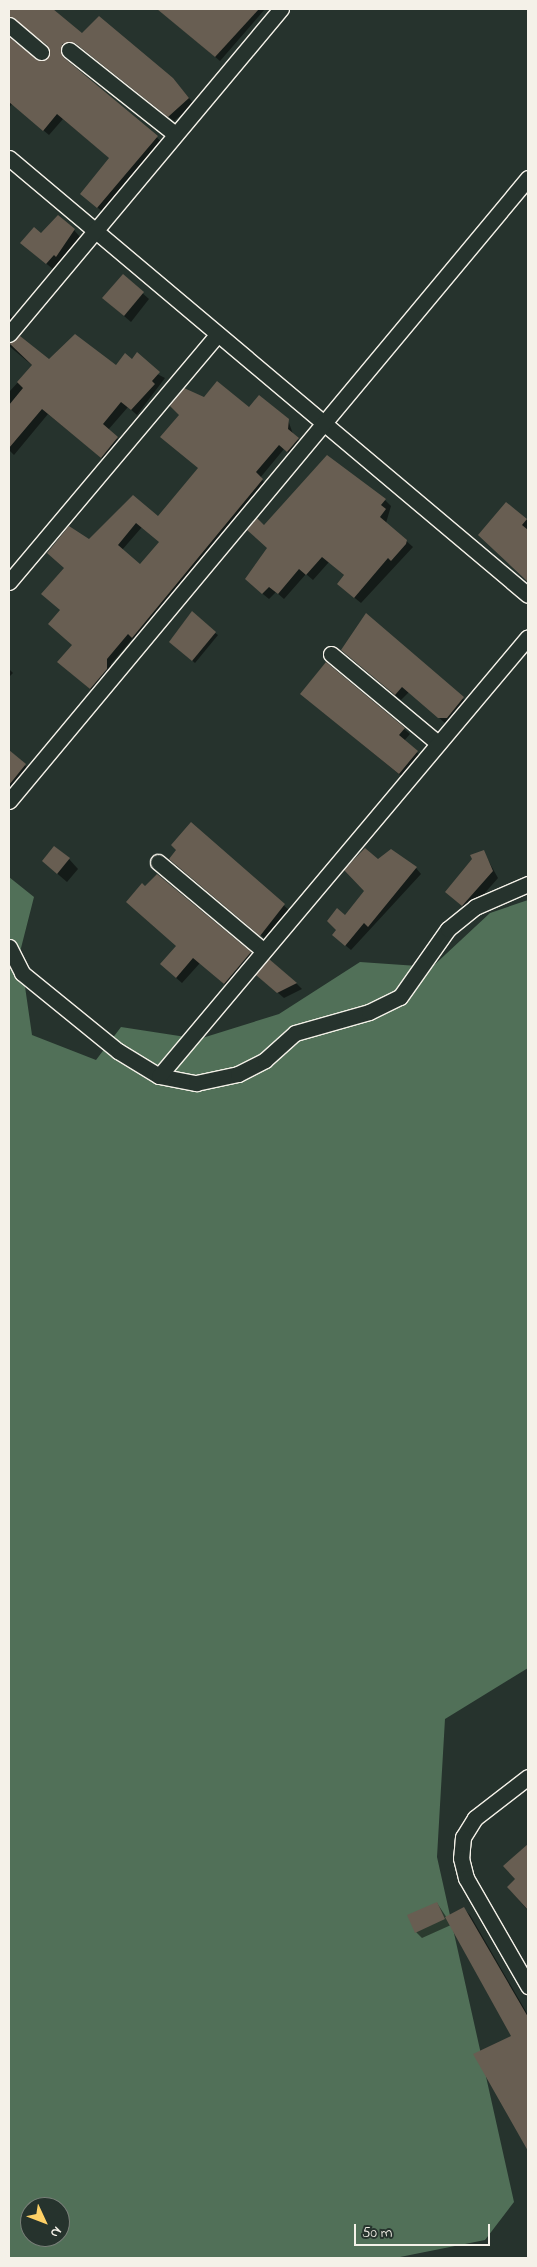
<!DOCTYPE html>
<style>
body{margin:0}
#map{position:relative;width:537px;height:2267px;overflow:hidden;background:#26332d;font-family:"Indie Flower",sans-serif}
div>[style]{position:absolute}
.green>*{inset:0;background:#517058}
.shadow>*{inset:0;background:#0007}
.building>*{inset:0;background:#685e52}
.roads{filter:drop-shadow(1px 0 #f4f1e8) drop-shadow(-1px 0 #f4f1e8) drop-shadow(0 1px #f4f1e8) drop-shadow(0 -1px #f4f1e8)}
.minor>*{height:15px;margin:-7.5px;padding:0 7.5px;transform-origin:7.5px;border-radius:7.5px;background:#26332d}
span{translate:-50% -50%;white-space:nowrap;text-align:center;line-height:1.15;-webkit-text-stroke:4px #26332d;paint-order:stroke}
.frame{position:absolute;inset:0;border:10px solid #f4f1e8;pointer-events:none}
.north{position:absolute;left:20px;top:2197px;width:50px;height:50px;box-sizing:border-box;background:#26332d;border:1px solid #787f78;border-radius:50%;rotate:133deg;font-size:14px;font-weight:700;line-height:20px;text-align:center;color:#f4f1e8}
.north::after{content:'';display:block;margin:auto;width:18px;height:22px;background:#ffd166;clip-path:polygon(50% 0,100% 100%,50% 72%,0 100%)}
.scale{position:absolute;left:354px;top:2224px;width:136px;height:22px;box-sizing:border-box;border:2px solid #f4f1e8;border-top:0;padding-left:6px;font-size:15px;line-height:18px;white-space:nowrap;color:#f4f1e8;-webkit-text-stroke:4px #26332d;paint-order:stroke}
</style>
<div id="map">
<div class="green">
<div style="clip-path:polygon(evenodd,9px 877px,34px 897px,20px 952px,32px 1035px,96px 1060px,121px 1027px,199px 1039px,279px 1014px,360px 962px,432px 967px,490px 913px,528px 900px,528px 1668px,445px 1719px,437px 1857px,514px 2202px,485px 2240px,395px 2258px,9px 2258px,9px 877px,30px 2207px,60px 2207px,60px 2237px,30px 2237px,30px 2207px)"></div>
</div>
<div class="shadow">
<div style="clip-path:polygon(9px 9px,51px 9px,82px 34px,178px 85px,194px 104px,174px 121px,81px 47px,67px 49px,68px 63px,162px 142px,103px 212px,87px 199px,111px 159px,63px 119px,49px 135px,12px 104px,9px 108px,9px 39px,34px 60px,44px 62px,51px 54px,49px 45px,22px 23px,9px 24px)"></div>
<div style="clip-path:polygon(158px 9px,265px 9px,220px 61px)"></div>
<div style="clip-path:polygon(74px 230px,80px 237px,53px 269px,28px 249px,41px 234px)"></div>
<div style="clip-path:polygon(123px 276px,149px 299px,131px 322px,110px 304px)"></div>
<div style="clip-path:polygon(9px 314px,15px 320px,9px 332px)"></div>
<div style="clip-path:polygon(20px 337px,49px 361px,116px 367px,132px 361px,165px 378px,137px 415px,128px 407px,108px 430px,123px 444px,108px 463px,48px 414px,14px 455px,9px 450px,9px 392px,33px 366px,9px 346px)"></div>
<div style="clip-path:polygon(evenodd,205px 398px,288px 420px,293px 434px,302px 443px,292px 456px,284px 449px,260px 478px,267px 485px,137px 642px,133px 638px,111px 664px,111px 674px,95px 693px,63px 666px,73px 645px,61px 611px,90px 541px,134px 497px,158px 518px,199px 469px,205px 398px,142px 527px,160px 542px,140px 566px,122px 550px,142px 527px)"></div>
<div style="clip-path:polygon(385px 500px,391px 506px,386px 523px,413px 547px,361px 603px,345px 590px,345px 576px,329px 562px,313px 580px,306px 574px,284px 599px,276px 592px,269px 599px,252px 585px,269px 548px,264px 527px)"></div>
<div style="clip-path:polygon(506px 504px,528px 521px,528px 578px,486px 540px)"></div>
<div style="clip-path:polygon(366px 615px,469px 704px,453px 723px,445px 723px,409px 692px,401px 700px,349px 656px)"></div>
<div style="clip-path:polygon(215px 633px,218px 635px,195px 663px,174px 645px)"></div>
<div style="clip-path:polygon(9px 669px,13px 673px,9px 677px)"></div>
<div style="clip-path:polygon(307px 699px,404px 729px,410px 734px,404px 741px,423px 758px,405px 779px)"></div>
<div style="clip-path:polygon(9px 751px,31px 771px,9px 797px)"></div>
<div style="clip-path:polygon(191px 823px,290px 911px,267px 940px,176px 865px,177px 850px)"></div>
<div style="clip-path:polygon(483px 851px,498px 878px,469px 911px,453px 898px)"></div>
<div style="clip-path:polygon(69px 859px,78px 869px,67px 882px,53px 870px)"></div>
<div style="clip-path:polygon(378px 860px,416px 868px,421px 874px,351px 950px,339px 940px,345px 916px,365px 891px)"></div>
<div style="clip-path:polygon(177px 946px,250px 953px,256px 959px,230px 989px,200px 963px,182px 983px,167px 970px)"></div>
<div style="clip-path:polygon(264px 981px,296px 983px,302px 989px,284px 998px)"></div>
<div style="clip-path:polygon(528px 1845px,528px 1911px,508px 1887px,517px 1879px,505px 1866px)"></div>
<div style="clip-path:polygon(437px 1903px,447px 1918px,463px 1908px,470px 1915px,528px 2015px,528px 2147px,475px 2055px,513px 2037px,451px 1925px,422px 1938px,416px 1932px)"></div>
</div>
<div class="building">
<div style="clip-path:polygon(9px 9px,53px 9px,82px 33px,99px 16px,173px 78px,189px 98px,168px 117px,75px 43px,62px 44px,63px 57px,158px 136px,97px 208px,80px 194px,109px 158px,57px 114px,43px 131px,9px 102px,9px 37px,39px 61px,50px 53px,47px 45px,9px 16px)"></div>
<div style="clip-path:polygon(157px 9px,259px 9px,215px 57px)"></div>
<div style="clip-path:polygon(58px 215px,75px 229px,56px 257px,54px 255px,46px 264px,20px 243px,34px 227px,41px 233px)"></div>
<div style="clip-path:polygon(123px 274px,144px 292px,124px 316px,102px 298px)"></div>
<div style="clip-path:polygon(75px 334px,116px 365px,125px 353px,132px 359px,137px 352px,160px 372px,152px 381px,155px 384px,131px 410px,121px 402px,103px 424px,118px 437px,101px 458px,42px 409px,9px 448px,9px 405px,23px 388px,17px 382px,32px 365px,9px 343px,20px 336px,49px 359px)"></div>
<div style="clip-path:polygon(evenodd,217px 381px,249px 407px,259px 395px,289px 419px,288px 429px,299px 438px,287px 452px,279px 445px,256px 472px,263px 479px,132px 638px,128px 634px,107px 659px,107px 669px,90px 689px,57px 662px,72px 645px,48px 624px,60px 610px,41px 594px,64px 568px,47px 553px,69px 526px,89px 539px,133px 495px,158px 516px,198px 468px,160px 437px,179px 415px,170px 406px,184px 388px,204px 397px,217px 381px,136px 523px,159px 542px,140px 564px,118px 545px,136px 523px)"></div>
<div style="clip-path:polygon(327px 455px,386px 499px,381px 505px,386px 509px,380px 517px,407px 540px,406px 544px,391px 561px,388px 558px,354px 598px,337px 584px,344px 575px,322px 557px,306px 575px,299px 569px,278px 594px,269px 587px,262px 594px,245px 579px,267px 548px,247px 530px,257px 518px,264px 525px)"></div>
<div style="clip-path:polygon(506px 502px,527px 519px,522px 525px,528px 530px,528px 582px,478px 535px)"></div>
<div style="clip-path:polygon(192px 611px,216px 632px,192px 661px,169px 642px)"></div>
<div style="clip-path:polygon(366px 613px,464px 697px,447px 718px,438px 718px,402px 687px,395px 695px,341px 650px)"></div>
<div style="clip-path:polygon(326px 662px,405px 728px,399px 735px,418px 751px,399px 774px,300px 694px)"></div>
<div style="clip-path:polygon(9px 750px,26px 764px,9px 785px)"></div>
<div style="clip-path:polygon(191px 822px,285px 904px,260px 936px,169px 859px,176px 850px,171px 845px)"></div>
<div style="clip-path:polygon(54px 846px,70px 858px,57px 874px,42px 861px)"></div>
<div style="clip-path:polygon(365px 848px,378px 859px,391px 849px,417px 867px,368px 927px,364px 923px,345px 946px,332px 935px,336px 930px,327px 921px,337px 908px,345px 915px,364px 891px,344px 870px)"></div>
<div style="clip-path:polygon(484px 850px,493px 871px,462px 906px,445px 892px,472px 859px,470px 855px)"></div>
<div style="clip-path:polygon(157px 874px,251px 952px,224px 984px,193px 958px,176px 978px,160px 964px,176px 946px,126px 902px,142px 883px,145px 886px)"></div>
<div style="clip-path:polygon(269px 959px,297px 983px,277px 993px,256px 975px)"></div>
<div style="clip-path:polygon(528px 1844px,528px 1910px,507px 1887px,515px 1879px,503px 1866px)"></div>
<div style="clip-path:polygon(437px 1902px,445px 1919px,415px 1933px,407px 1915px)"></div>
<div style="clip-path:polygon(464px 1907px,528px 2017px,528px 2151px,473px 2054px,511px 2036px,445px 1917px)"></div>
</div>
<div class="roads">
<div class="minor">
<div style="left:9px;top:25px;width:42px;rotate:40.2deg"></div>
<div style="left:69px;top:50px;width:135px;rotate:38.4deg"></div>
<div style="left:9px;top:158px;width:678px;rotate:40.1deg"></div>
<div style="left:9px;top:334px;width:424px;rotate:-50.1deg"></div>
<div style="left:9px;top:582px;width:324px;rotate:-49.9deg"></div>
<div style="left:331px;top:654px;width:139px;rotate:39.8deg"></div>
<div style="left:9px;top:801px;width:811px;rotate:-50.2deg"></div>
<div style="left:158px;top:862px;width:137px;rotate:40deg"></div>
<div style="left:9px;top:947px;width:29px;rotate:63deg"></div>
<div style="left:22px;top:973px;width:124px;rotate:39.1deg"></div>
<div style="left:118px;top:1051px;width:48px;rotate:31.4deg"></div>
<div style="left:159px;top:1076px;width:38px;rotate:11deg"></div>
<div style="left:196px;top:1083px;width:43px;rotate:-12.1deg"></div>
<div style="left:238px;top:1074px;width:30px;rotate:-27deg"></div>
<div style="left:265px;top:1060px;width:40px;rotate:-42deg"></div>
<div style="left:295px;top:1033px;width:77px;rotate:-15.8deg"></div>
<div style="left:369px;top:1012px;width:34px;rotate:-26deg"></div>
<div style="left:400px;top:997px;width:83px;rotate:-54.8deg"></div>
<div style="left:448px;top:929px;width:35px;rotate:-39deg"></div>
<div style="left:475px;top:907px;width:58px;rotate:-23.5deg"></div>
<div style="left:159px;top:1076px;width:573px;rotate:-49.95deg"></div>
<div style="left:528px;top:1777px;width:67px;rotate:142.3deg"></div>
<div style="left:475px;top:1818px;width:22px;rotate:122deg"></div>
<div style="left:463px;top:1837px;width:21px;rotate:95deg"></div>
<div style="left:461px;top:1858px;width:21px;rotate:76deg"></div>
<div style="left:466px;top:1878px;width:125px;rotate:60.1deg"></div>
</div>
</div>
<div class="frame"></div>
<div class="north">N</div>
<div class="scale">50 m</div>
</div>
